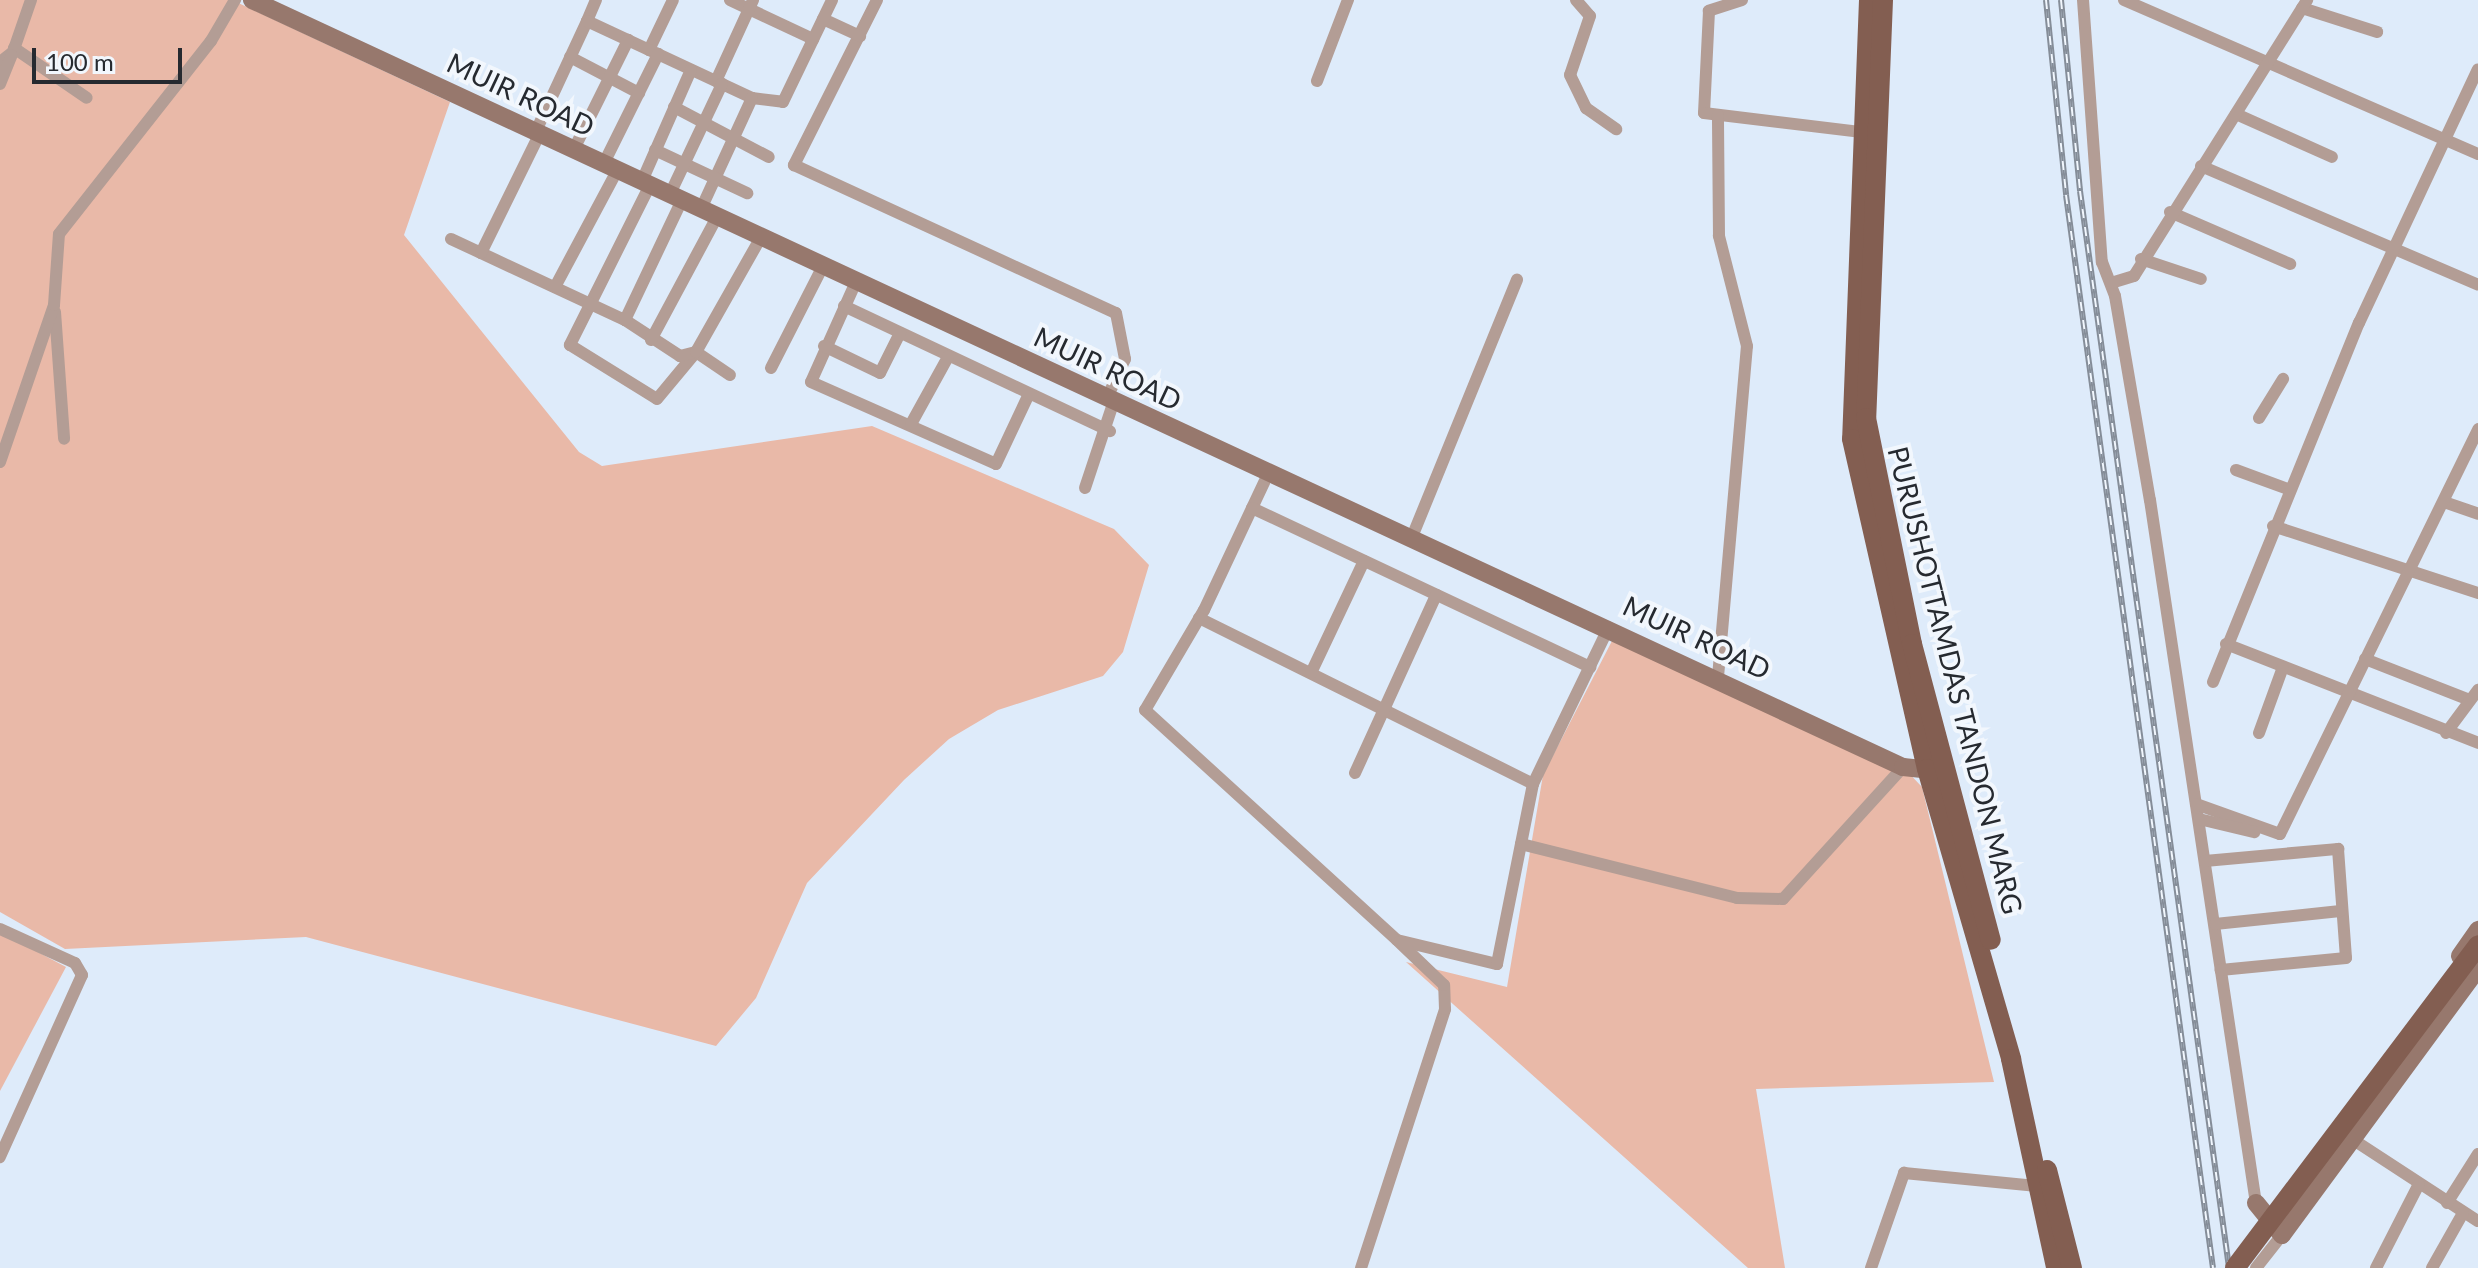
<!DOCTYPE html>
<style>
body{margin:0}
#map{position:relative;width:2478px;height:1268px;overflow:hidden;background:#deebfa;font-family:Lato,sans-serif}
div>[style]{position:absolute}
.green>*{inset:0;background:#e9b9a8}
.street>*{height:12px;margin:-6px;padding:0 6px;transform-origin:6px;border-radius:6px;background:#b39d95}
.secondary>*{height:18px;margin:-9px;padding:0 9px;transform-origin:9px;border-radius:9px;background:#97786d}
.primary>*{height:20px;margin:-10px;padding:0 10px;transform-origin:10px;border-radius:10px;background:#835e51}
.rail>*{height:6px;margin-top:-3px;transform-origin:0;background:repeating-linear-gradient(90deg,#f2f7fd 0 9px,#858d98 0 18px);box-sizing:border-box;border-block:2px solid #858d98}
.primary-bridge>*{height:20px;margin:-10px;padding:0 10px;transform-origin:10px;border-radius:10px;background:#835e51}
span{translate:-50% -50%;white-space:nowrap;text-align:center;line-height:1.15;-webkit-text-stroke:8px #f2f7fd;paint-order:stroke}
.street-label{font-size:28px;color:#262a30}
.scale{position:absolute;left:32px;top:48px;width:150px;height:36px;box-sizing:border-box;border:4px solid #262a30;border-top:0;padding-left:10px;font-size:24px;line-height:28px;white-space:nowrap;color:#262a30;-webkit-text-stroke:6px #f2f7fd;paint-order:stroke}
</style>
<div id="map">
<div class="green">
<div style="clip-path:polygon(0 0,232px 0,450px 102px,404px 235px,579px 452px,602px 466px,872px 426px,1114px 529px,1149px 565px,1123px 652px,1103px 676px,998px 710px,949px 739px,904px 780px,807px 883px,756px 998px,716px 1046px,306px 937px,65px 949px,0 912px)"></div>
<div style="clip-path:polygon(1614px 637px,1903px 767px,1922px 787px,1994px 1082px,1756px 1089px,1785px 1268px,1748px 1268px,1406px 962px,1507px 987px,1543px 775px)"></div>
<div style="clip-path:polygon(0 932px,66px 967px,0 1091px)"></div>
</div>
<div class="street">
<div style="left:730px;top:0;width:92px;rotate:25.2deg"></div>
<div style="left:877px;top:0;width:185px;rotate:116.7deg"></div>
<div style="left:794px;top:165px;width:354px;rotate:24.7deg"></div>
<div style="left:1116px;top:313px;width:47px;rotate:78.9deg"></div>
<div style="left:1125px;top:359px;width:43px;rotate:114.8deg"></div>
<div style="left:1576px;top:0;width:21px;rotate:49deg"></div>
<div style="left:1590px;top:16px;width:62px;rotate:108.7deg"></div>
<div style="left:1570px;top:75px;width:37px;rotate:64deg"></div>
<div style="left:1586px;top:108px;width:37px;rotate:35deg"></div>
<div style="left:1742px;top:0;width:35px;rotate:162deg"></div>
<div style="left:1709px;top:11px;width:102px;rotate:92.8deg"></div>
<div style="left:1704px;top:113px;width:159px;rotate:6.9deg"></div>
<div style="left:2083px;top:0;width:263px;rotate:85.9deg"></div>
<div style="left:2102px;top:262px;width:36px;rotate:69deg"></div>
<div style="left:2115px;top:296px;width:207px;rotate:80.3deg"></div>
<div style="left:2150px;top:500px;width:711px;rotate:81.43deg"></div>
<div style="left:2124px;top:0;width:386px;rotate:23.5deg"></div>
<div style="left:2302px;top:8px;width:79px;rotate:17.7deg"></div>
<div style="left:823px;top:19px;width:41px;rotate:24.7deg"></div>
<div style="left:587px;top:21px;width:23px;rotate:-67deg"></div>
<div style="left:14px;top:48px;width:88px;rotate:34.4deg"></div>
<div style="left:649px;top:50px;width:55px;rotate:-64.4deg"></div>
<div style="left:570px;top:57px;width:78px;rotate:27.6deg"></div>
<div style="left:0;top:62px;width:16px;rotate:-38deg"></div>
<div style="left:13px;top:52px;width:55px;rotate:-70.9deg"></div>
<div style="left:716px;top:81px;width:89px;rotate:-65.4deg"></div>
<div style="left:1317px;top:81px;width:87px;rotate:-69.1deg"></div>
<div style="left:0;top:84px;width:31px;rotate:-68deg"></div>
<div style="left:752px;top:98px;width:31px;rotate:7deg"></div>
<div style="left:783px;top:102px;width:113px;rotate:-64.3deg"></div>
<div style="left:674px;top:107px;width:107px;rotate:27.8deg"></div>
<div style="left:2236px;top:114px;width:105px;rotate:24.1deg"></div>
<div style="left:536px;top:131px;width:121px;rotate:-65.1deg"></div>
<div style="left:587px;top:21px;width:182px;rotate:25deg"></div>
<div style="left:752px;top:98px;width:124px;rotate:114.7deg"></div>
<div style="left:574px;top:149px;width:122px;rotate:-63.6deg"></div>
<div style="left:655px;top:150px;width:102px;rotate:25.1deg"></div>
<div style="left:604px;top:163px;width:122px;rotate:-63.6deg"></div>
<div style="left:2201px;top:166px;width:301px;rotate:23.2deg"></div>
<div style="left:642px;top:181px;width:121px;rotate:-66.2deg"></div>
<div style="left:650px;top:185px;width:179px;rotate:116.6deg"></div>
<div style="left:570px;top:345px;width:102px;rotate:31.8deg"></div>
<div style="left:657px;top:399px;width:61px;rotate:-50.3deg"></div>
<div style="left:696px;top:352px;width:41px;rotate:34.1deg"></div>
<div style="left:670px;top:194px;width:122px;rotate:-64.7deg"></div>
<div style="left:2170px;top:212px;width:131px;rotate:23.4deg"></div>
<div style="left:451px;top:239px;width:192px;rotate:25deg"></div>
<div style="left:625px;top:320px;width:66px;rotate:33.2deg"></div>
<div style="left:680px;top:356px;width:16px;rotate:-14deg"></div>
<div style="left:696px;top:352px;width:130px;rotate:-60.5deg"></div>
<div style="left:481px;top:253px;width:134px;rotate:-63.8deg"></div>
<div style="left:2141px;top:259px;width:63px;rotate:18.4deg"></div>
<div style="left:2111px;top:283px;width:24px;rotate:-17deg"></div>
<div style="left:2134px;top:276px;width:326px;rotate:-57.9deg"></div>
<div style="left:855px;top:284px;width:107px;rotate:114.2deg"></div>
<div style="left:811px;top:382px;width:202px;rotate:23.9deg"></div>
<div style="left:996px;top:464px;width:75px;rotate:-64.8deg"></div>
<div style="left:555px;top:287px;width:134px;rotate:-61.9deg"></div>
<div style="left:844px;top:306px;width:294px;rotate:25.2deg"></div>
<div style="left:55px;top:312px;width:127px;rotate:85.9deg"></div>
<div style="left:625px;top:320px;width:133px;rotate:-64.6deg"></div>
<div style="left:651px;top:340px;width:137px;rotate:-61.8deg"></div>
<div style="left:824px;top:346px;width:62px;rotate:25.7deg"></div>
<div style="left:880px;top:373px;width:45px;rotate:-63.4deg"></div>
<div style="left:771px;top:368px;width:112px;rotate:-63deg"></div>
<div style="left:2259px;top:418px;width:46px;rotate:-58.4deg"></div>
<div style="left:911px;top:424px;width:77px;rotate:-61.1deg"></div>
<div style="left:0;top:462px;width:166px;rotate:-71deg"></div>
<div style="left:54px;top:305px;width:71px;rotate:-86deg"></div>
<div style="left:59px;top:234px;width:246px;rotate:-51.8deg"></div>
<div style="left:211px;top:41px;width:48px;rotate:-59.7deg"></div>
<div style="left:2236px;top:470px;width:55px;rotate:20.1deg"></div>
<div style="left:1269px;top:472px;width:153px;rotate:115.2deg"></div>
<div style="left:1204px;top:610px;width:116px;rotate:120.5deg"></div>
<div style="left:1145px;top:710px;width:341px;rotate:42.4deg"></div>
<div style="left:1397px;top:940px;width:103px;rotate:13.5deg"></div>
<div style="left:1497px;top:964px;width:184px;rotate:-78.7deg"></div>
<div style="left:1533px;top:784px;width:174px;rotate:-64.2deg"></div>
<div style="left:1085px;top:488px;width:92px;rotate:-71.6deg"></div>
<div style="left:2444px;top:502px;width:36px;rotate:19deg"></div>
<div style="left:1252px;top:508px;width:374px;rotate:25.2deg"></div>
<div style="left:2273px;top:526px;width:216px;rotate:18.1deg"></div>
<div style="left:1412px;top:537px;width:278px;rotate:-67.8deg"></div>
<div style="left:1199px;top:618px;width:373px;rotate:26.4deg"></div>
<div style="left:2226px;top:644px;width:271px;rotate:21.4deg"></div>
<div style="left:2365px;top:659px;width:110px;rotate:21.4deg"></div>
<div style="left:1311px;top:673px;width:124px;rotate:-64.7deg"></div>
<div style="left:1718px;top:677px;width:332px;rotate:-85deg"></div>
<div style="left:1747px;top:346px;width:114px;rotate:-104.3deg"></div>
<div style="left:1719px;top:236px;width:121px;rotate:-90.5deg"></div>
<div style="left:2213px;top:682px;width:388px;rotate:-67.9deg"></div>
<div style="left:2359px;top:323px;width:280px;rotate:-64.9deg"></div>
<div style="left:2259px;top:733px;width:70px;rotate:-70deg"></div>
<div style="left:2446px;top:733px;width:54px;rotate:-53.3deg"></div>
<div style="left:1355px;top:773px;width:196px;rotate:-65.5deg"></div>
<div style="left:2196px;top:804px;width:89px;rotate:19.7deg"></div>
<div style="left:2280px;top:834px;width:451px;rotate:-63.9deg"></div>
<div style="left:2199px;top:819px;width:57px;rotate:13.3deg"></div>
<div style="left:1521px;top:844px;width:223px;rotate:14deg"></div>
<div style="left:1737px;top:898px;width:46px;rotate:1.2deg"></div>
<div style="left:1783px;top:899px;width:178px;rotate:-47.7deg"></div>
<div style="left:2205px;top:861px;width:134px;rotate:-5.2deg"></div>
<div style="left:2338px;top:849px;width:109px;rotate:85.8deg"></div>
<div style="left:2346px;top:958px;width:126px;rotate:174.5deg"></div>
<div style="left:2215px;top:924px;width:126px;rotate:-5.9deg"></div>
<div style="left:0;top:929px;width:82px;rotate:24.4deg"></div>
<div style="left:75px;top:963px;width:14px;rotate:60deg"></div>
<div style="left:82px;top:975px;width:200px;rotate:114.3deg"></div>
<div style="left:2349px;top:1137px;width:154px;rotate:33.1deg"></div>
<div style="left:2447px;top:1203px;width:58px;rotate:-57.7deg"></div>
<div style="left:1361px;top:1268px;width:272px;rotate:-72deg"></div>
<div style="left:1445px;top:1009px;width:24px;rotate:-92deg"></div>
<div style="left:1444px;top:985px;width:62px;rotate:-136.3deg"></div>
<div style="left:1871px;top:1268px;width:101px;rotate:-70.8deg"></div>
<div style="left:1904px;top:1173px;width:134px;rotate:5.6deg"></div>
<div style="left:2256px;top:1268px;width:42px;rotate:-51.8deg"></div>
<div style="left:2376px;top:1268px;width:94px;rotate:-62.9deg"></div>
<div style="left:2432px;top:1268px;width:63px;rotate:-60.6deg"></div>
</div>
<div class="secondary">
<div style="left:252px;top:0;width:1820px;rotate:24.92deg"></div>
<div style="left:1903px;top:767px;width:36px;rotate:6deg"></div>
<div style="left:2460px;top:956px;width:32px;rotate:-55deg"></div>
<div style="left:2256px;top:1203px;width:41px;rotate:50.9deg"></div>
<div style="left:2282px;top:1235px;width:331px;rotate:-53.7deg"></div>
</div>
<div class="primary">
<div style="left:1869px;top:0;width:439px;rotate:92.2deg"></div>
<div style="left:1852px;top:439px;width:338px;rotate:77.2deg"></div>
<div style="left:1927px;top:769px;width:302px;rotate:73.8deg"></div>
<div style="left:2011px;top:1059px;width:214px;rotate:77.8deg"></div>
<div style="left:1883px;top:0;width:418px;rotate:92.3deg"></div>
<div style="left:1866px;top:418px;width:231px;rotate:78.5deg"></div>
<div style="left:1912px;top:644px;width:306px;rotate:75.1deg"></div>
<div style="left:2047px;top:1170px;width:101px;rotate:75.7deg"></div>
</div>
<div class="rail">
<div style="left:2046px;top:0;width:196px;rotate:84.1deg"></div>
<div style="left:2066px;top:195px;width:1083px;rotate:82.2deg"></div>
<div style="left:2061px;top:0;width:192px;rotate:84.3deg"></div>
<div style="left:2080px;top:191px;width:1087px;rotate:82.12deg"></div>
</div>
<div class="primary-bridge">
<div style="left:2235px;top:1268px;width:404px;rotate:-53deg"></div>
</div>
<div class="street-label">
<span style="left:521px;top:94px;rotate:25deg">MUIR ROAD</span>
<span style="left:1108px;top:368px;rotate:25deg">MUIR ROAD</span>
<span style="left:1697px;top:637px;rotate:25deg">MUIR ROAD</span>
<span style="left:1956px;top:680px;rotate:76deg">PURUSHOTTAMDAS TANDON MARG</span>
</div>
<div class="scale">100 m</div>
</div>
